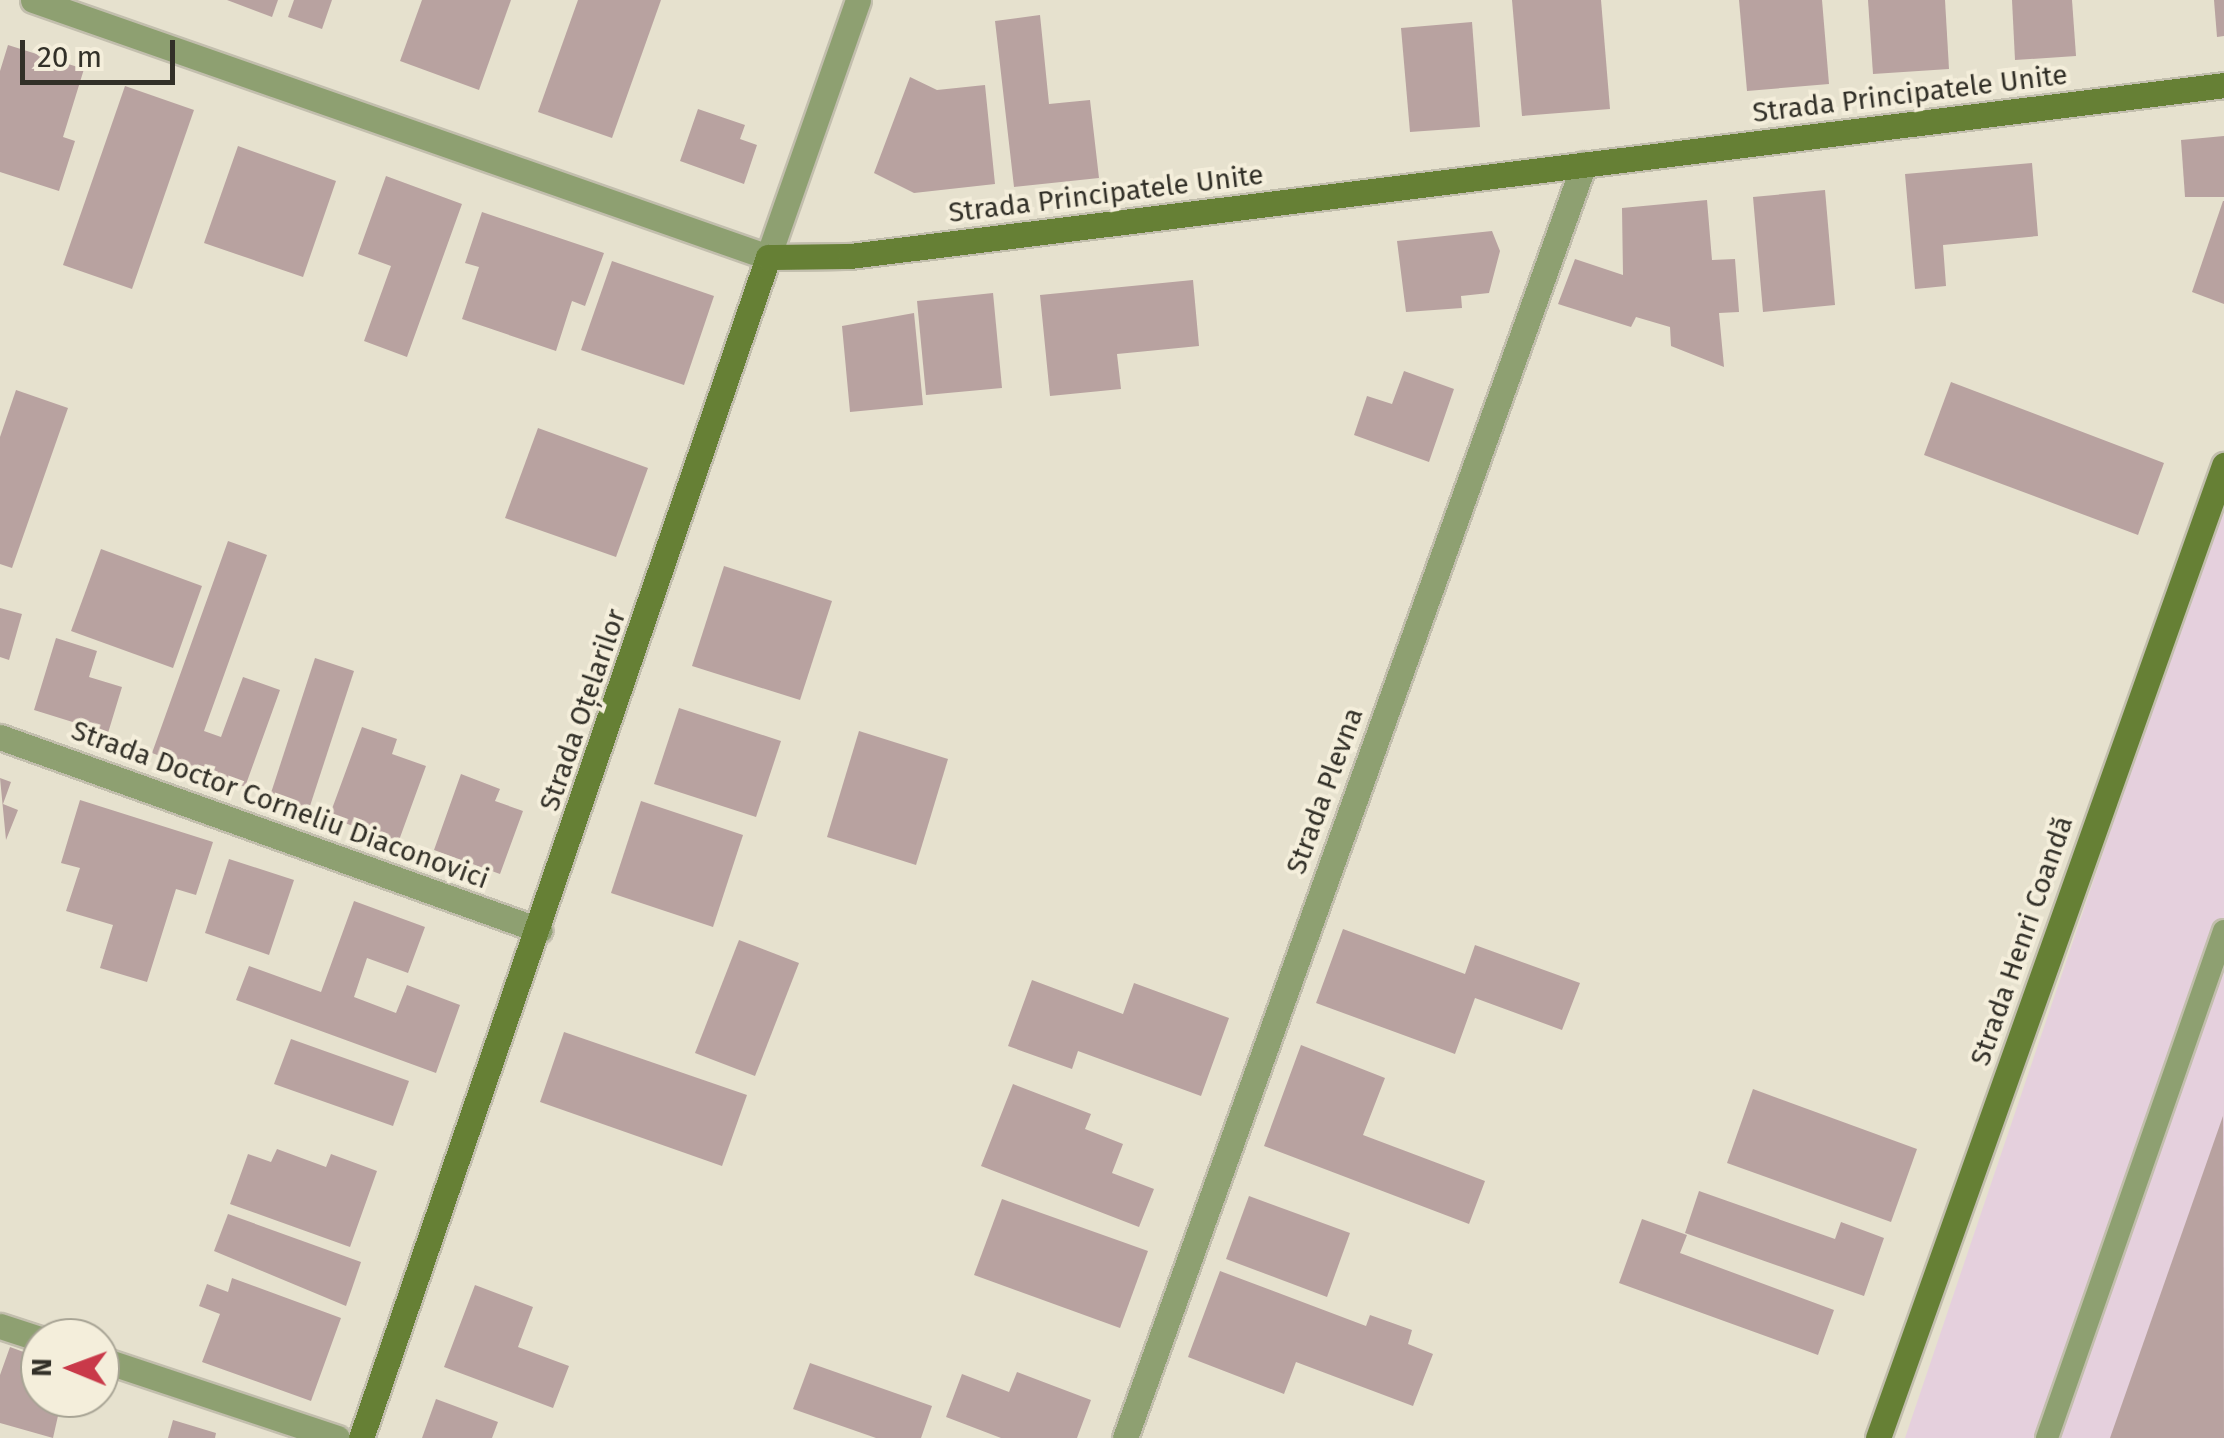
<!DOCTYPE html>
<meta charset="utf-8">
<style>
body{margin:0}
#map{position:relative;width:2224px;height:1438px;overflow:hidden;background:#e6e1ce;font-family:"Fira Sans",sans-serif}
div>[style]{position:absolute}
.industrial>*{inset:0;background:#e5d0dd}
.building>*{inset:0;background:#b8a2a0}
.roads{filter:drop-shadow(2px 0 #c2bead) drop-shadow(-2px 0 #c2bead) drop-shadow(0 2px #c2bead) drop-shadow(0 -2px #c2bead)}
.lane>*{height:22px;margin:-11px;padding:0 11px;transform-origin:11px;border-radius:11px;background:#8ea071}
.street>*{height:25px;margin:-12.5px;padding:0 12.5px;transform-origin:12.5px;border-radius:12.5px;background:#8ea071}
.secondary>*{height:25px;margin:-12.5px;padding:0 12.5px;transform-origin:12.5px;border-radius:12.5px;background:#668035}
span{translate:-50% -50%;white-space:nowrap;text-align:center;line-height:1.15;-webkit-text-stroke:8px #f4eedb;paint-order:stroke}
.street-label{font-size:28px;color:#323028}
.north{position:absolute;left:20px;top:1318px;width:100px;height:100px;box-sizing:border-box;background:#f4eedb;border:2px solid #a6a293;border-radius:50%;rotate:271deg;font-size:28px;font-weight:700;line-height:40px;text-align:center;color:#323028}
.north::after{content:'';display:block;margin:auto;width:35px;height:45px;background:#c93949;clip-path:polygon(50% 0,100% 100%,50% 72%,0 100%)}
.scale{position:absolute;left:20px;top:40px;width:155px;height:45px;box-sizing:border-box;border:5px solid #323028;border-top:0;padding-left:12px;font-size:30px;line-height:35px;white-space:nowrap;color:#323028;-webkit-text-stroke:8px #f4eedb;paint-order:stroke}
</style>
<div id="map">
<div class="industrial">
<div style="clip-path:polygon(2224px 495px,2224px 1438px,1905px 1438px)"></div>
</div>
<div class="building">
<div style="clip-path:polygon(227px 0,278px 0,272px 17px)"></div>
<div style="clip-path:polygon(294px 0,332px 0,322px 29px,288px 17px)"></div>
<div style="clip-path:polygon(422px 0,511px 0,479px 90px,400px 61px)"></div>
<div style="clip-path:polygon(578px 0,661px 0,612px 138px,538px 112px)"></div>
<div style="clip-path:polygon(1512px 0,1601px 0,1610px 109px,1522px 116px)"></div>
<div style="clip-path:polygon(1739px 0,1822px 0,1829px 84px,1747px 91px)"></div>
<div style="clip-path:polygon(1868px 0,1945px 0,1949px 69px,1873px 74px)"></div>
<div style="clip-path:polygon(2012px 0,2072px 0,2076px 56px,2015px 60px)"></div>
<div style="clip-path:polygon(2214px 0,2224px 0,2224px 36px,2217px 37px)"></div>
<div style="clip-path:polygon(1040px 15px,1049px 104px,1090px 100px,1099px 178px,1014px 187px,995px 21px)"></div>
<div style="clip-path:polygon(1472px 22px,1480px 127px,1410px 132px,1401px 28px)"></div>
<div style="clip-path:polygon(8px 45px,84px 69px,63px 137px,75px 141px,59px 191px,0 172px,0 71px)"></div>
<div style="clip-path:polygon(910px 77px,937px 90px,985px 85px,995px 184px,914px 193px,874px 173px)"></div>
<div style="clip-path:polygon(125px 86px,194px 110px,132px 289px,63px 265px)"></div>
<div style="clip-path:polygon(698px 109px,745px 125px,740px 139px,757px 145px,744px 184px,680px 161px)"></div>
<div style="clip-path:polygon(2224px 136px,2224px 197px,2185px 197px,2181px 140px)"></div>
<div style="clip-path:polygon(238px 146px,336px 181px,303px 277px,204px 243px)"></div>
<div style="clip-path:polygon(2032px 163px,2038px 236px,1943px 245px,1946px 286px,1915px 289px,1905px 174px)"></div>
<div style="clip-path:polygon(386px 176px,462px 204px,407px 357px,364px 341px,391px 266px,358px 254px)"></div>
<div style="clip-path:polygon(1825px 190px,1835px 305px,1763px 312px,1753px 197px)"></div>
<div style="clip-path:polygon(1707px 200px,1712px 260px,1735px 259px,1739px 312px,1719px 313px,1724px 367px,1671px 346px,1670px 327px,1636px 317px,1631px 327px,1558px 304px,1575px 259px,1623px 275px,1622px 208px)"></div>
<div style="clip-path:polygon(2223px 201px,2224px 201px,2224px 304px,2192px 292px)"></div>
<div style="clip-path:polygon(482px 212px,604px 253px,585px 306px,572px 301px,556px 351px,462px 319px,479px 267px,465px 263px)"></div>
<div style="clip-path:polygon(1492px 231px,1500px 251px,1489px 293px,1461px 296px,1462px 308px,1406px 312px,1397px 241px)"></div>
<div style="clip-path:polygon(612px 261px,714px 296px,684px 385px,581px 350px)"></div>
<div style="clip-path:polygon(1193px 280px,1199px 346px,1117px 354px,1121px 389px,1050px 396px,1040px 295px)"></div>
<div style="clip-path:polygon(993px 293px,1002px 388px,926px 395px,917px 301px)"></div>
<div style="clip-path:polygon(914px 313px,923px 405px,850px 412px,842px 326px)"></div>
<div style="clip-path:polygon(1404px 371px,1454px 389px,1429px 462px,1354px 435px,1367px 396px,1392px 404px)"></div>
<div style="clip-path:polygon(1951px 382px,2164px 463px,2138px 535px,1924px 455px)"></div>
<div style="clip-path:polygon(16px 390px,68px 408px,12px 568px,0 564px,0 437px)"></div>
<div style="clip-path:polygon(538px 428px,648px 468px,616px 557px,505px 518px)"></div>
<div style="clip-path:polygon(228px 541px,267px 555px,204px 731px,221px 737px,243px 677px,280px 690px,245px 787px,152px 753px)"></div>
<div style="clip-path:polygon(101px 549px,202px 586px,173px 668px,71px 631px)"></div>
<div style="clip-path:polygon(724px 566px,832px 601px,800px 700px,692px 666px)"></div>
<div style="clip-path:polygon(0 608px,22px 614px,9px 660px,0 657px)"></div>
<div style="clip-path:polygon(56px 638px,97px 651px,89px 677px,122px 687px,108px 733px,34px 710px)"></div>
<div style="clip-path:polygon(315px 658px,354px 671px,309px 809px,270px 796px)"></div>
<div style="clip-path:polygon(679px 708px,781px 741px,756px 817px,654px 784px)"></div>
<div style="clip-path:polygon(362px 727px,397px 739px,392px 754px,426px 766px,398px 843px,329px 817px)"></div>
<div style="clip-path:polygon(859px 731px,948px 759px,916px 865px,827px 837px)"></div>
<div style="clip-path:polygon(461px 774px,500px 789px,495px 801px,523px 811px,500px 874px,434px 850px)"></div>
<div style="clip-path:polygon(0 778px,11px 782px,3px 804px,18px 810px,6px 840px)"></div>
<div style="clip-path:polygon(80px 800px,213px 842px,196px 895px,176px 889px,147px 982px,100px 968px,113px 925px,66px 911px,80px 868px,61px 863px)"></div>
<div style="clip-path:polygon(641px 801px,743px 835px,713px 927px,611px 893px)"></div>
<div style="clip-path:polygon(229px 859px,294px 880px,269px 955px,205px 933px)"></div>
<div style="clip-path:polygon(354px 901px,425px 927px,408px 973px,367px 958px,354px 997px,396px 1013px,407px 985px,460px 1005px,436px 1073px,236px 1000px,249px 966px,321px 992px)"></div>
<div style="clip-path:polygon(1343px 929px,1465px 974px,1475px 945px,1580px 983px,1562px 1030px,1475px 998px,1455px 1054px,1316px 1003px)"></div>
<div style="clip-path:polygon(739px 940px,799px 963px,755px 1076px,695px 1053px)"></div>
<div style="clip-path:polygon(1032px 980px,1123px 1014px,1134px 983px,1229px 1018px,1201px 1096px,1078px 1051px,1072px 1069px,1008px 1046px)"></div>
<div style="clip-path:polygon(564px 1032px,747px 1095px,722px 1166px,540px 1102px)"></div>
<div style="clip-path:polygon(291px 1039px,409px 1081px,393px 1126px,274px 1084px)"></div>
<div style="clip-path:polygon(1301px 1045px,1385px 1078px,1363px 1135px,1485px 1181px,1469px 1224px,1264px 1146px)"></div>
<div style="clip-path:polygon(1013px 1084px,1091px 1114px,1085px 1129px,1123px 1144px,1112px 1173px,1154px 1189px,1139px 1227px,981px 1166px)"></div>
<div style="clip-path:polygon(1753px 1089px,1917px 1149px,1891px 1222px,1727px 1163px)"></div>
<div style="clip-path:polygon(2223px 1116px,2224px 1438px,2110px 1438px)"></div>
<div style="clip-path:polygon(277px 1149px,326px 1167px,331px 1154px,377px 1171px,350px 1247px,230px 1204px,248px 1154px,271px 1162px)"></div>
<div style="clip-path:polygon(1699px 1191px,1835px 1239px,1841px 1222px,1884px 1238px,1864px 1296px,1685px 1233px)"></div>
<div style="clip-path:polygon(1249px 1196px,1350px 1233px,1327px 1297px,1226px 1259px)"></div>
<div style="clip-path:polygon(1002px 1199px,1148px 1251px,1120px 1328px,974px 1275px)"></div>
<div style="clip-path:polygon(228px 1214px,361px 1262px,346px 1306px,214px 1251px)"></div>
<div style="clip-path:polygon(1642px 1219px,1687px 1235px,1680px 1253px,1834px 1310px,1818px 1355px,1619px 1283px)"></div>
<div style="clip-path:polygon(1220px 1271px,1366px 1326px,1370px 1315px,1412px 1330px,1408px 1344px,1433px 1354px,1413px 1406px,1296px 1362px,1284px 1394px,1188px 1357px)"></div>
<div style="clip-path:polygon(232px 1278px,341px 1318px,311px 1401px,202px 1362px,220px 1314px,199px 1306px,207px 1284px,228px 1292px)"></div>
<div style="clip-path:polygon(475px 1285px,533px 1307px,518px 1347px,569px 1366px,553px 1408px,444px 1367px)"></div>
<div style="clip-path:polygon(10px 1347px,40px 1358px,40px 1398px,62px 1398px,53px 1438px,0 1423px,0 1375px)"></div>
<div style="clip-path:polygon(810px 1363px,932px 1406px,921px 1438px,876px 1438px,793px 1409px)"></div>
<div style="clip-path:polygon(1017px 1372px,1091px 1400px,1077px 1438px,1001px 1438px,946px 1417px,962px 1374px,1009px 1392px)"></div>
<div style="clip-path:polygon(436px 1399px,498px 1422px,492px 1438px,422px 1438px)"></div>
<div style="clip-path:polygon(173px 1420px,216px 1433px,215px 1438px,168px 1438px)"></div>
</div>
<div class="roads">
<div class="lane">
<div style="left:2047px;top:1438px;width:537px;rotate:-70.76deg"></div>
</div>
<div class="street">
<div style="left:33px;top:0;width:779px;rotate:19.27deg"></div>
<div style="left:768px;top:257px;width:272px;rotate:-70.7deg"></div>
<div style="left:0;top:737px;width:573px;rotate:19.7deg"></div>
<div style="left:0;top:1326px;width:42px;rotate:18deg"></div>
<div style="left:100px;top:1359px;width:250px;rotate:18.4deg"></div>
<div style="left:1125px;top:1438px;width:1354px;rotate:-70.19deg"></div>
</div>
<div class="secondary">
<div style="left:361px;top:1438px;width:1249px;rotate:-70.98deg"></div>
<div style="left:768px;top:257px;width:82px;rotate:-0.7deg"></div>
<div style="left:850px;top:256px;width:1385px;rotate:-7.09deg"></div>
<div style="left:1878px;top:1438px;width:1033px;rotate:-70.42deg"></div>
</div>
</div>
<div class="street-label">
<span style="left:1910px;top:94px;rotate:-7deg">Strada Principatele Unite</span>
<span style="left:1106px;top:194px;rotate:-7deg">Strada Principatele Unite</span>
<span style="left:583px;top:710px;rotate:-71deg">Strada Oțelarilor</span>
<span style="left:1325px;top:791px;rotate:-70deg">Strada Plevna</span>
<span style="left:280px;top:805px;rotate:20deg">Strada Doctor Corneliu Diaconovici</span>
<span style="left:2022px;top:941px;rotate:-71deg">Strada Henri Coandă</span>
</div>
<div class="north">N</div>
<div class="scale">20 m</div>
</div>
